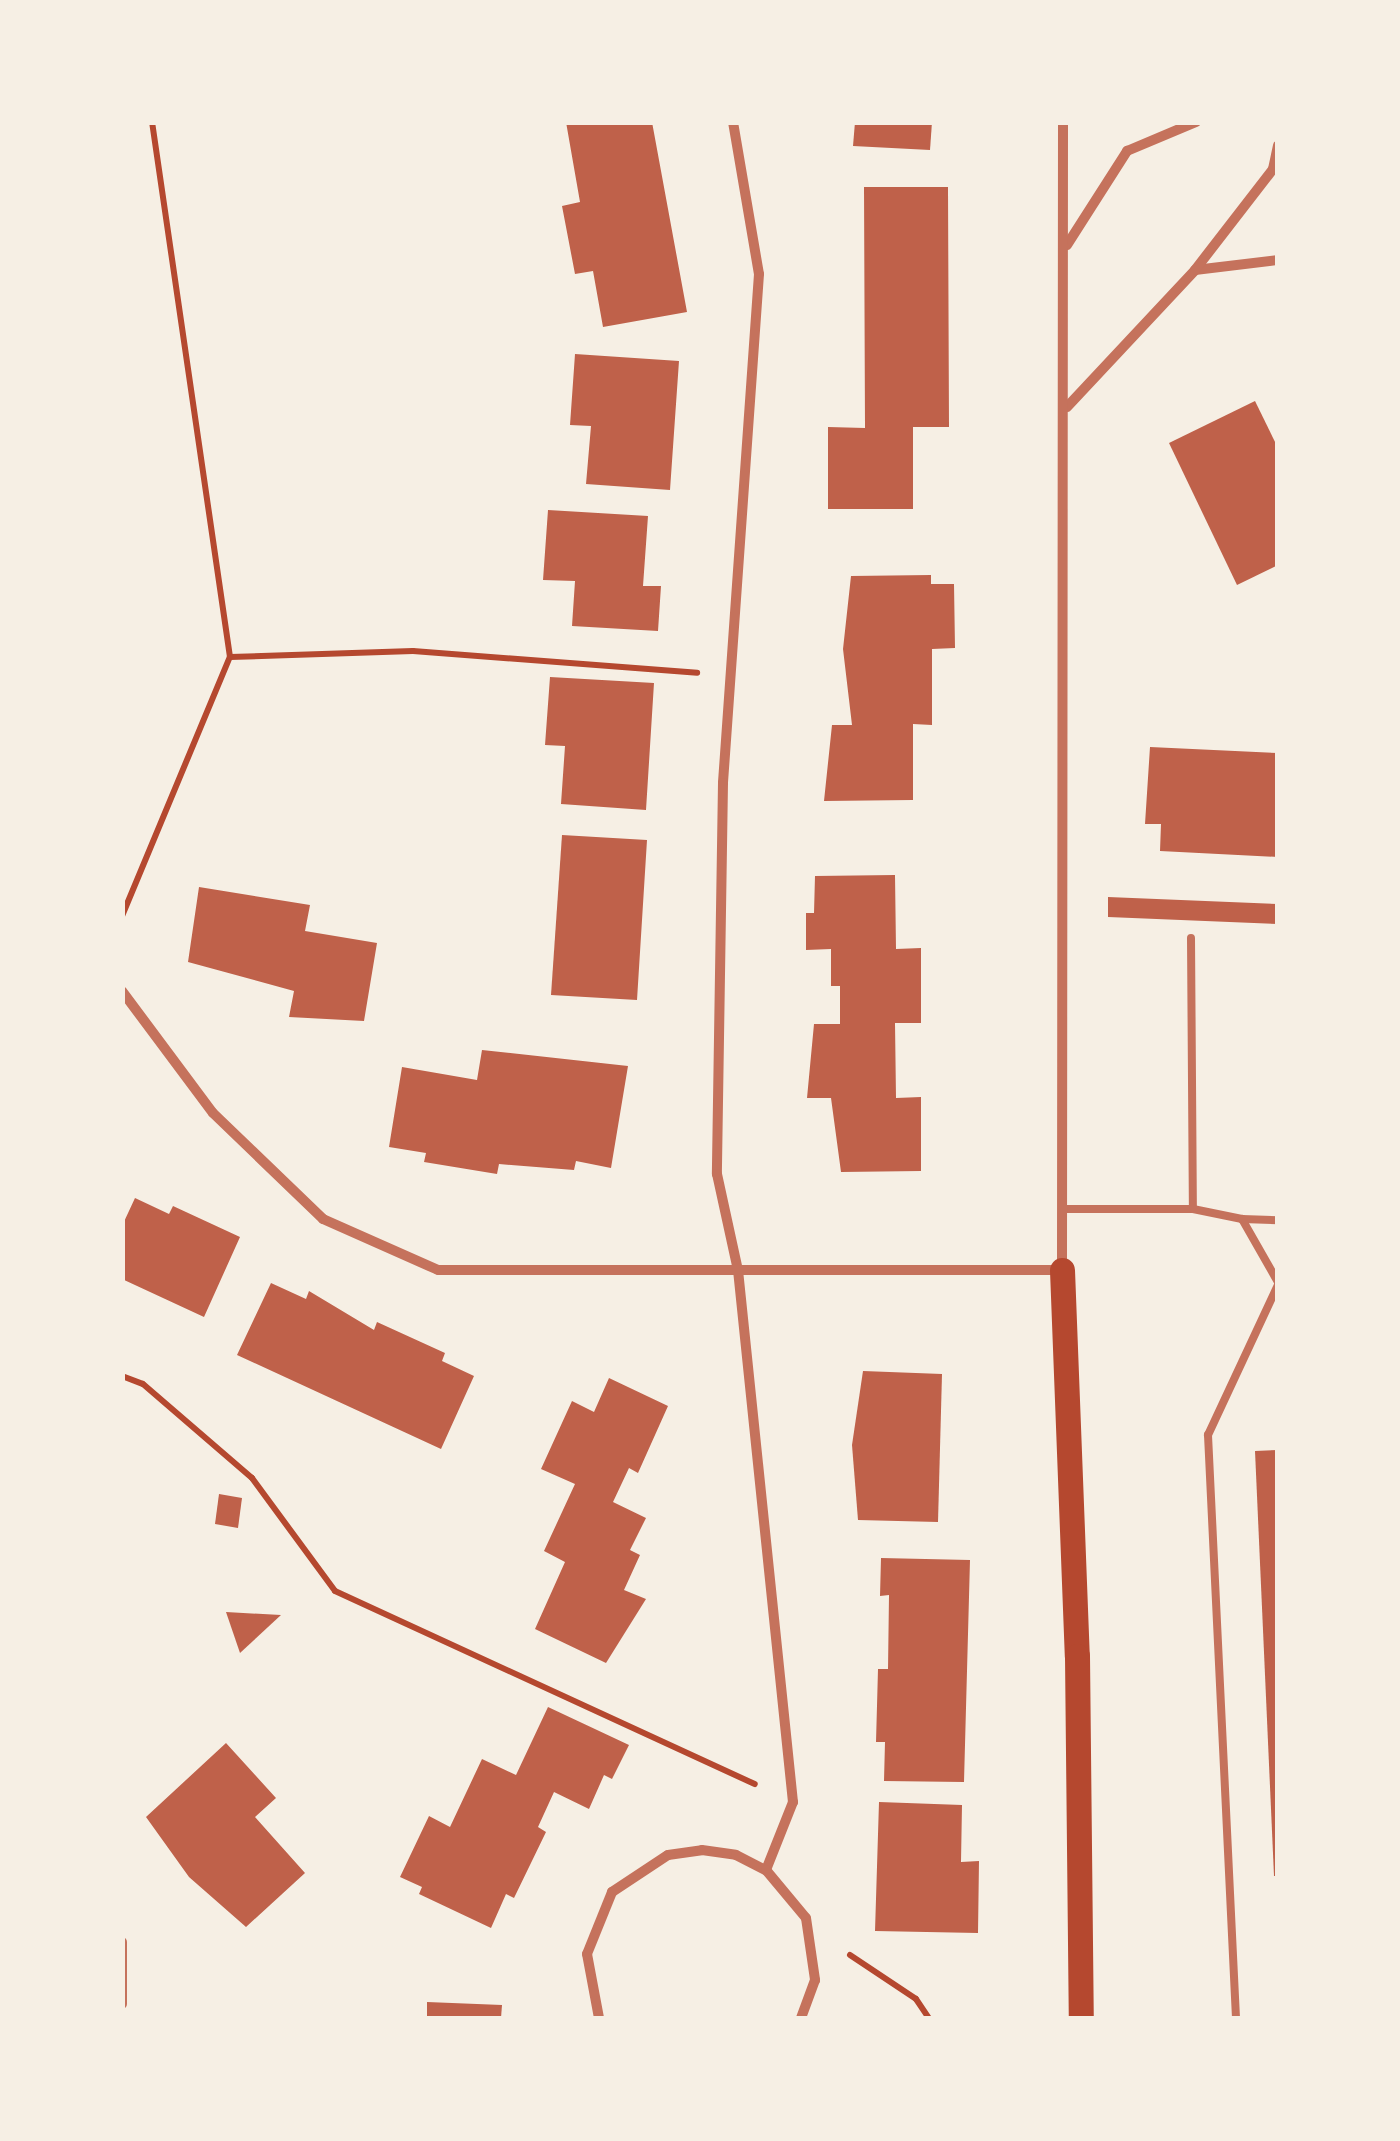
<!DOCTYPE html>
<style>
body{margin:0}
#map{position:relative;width:1400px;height:2141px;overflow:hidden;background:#f6efe4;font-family:Jost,sans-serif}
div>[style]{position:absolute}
.building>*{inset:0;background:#bf614a}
.path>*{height:6px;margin:-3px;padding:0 3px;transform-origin:3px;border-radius:3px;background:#b5482f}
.service>*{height:8px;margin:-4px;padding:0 4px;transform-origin:4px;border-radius:4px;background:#c5725c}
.minor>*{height:10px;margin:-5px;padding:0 5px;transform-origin:5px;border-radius:5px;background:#c5725c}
.primary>*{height:25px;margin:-12.5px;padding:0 12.5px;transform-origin:12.5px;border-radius:12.5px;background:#b5482f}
span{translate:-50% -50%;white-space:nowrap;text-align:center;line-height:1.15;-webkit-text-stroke:8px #f6efe4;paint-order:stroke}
.frame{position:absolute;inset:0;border:125px solid #f6efe4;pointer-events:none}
</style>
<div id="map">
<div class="building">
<div style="clip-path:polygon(566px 122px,652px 122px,687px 312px,603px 327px,593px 271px,575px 274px,562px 206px,580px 202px)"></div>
<div style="clip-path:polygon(855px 122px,932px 122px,930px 150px,853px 146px)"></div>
<div style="clip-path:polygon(864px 187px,948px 187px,949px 427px,913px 427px,913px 509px,828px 509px,828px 427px,865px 428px)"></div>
<div style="clip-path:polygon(575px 354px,679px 361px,670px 490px,586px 484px,591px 426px,570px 425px)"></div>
<div style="clip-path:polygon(1255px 401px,1278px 448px,1278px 565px,1237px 585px,1169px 443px)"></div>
<div style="clip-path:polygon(548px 510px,648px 516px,643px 586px,661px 586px,658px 631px,572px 626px,575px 581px,543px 580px)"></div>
<div style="clip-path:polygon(931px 575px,931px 584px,954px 584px,955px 648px,932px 649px,932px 725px,913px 724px,913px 800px,824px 801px,832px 725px,852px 725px,843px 649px,851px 576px)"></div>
<div style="clip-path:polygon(550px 677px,654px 683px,646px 810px,561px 804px,565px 746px,545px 745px)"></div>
<div style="clip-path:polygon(1150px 747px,1278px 753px,1278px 857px,1160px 851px,1161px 824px,1145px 824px)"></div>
<div style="clip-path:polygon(562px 835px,647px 840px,637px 1000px,551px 995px)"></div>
<div style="clip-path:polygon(895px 875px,896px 949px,921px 948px,921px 1023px,895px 1023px,896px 1098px,921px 1097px,921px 1171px,841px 1172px,831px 1098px,807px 1098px,814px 1024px,840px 1024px,840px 986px,831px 986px,831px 949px,806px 950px,806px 913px,814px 913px,815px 876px)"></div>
<div style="clip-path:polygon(199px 887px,310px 905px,305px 931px,377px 943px,364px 1021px,289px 1017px,294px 991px,188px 962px)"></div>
<div style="clip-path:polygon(1108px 897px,1278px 904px,1278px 924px,1108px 917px)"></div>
<div style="clip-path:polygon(482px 1050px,628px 1066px,611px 1168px,576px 1161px,574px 1170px,499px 1164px,497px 1174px,424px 1162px,426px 1153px,389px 1147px,402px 1067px,477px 1080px)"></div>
<div style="clip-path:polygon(135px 1198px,169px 1214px,173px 1206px,240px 1237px,204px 1317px,122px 1279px,122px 1226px)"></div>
<div style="clip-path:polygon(271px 1283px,306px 1299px,309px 1291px,374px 1330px,377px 1322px,445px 1353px,442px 1361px,474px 1376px,441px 1449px,237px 1355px)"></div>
<div style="clip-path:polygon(863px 1371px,942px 1374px,938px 1522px,858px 1520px,852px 1445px)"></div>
<div style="clip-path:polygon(609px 1378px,668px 1406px,638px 1473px,629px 1468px,613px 1502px,646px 1518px,630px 1550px,640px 1555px,624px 1590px,646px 1599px,606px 1663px,535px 1629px,565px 1562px,544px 1551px,575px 1484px,541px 1469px,572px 1401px,594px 1412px)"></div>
<div style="clip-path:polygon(1278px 1450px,1278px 1876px,1274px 1876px,1255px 1451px)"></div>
<div style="clip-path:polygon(219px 1494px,242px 1498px,238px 1528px,215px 1524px)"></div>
<div style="clip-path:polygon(881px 1558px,970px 1560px,964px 1782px,884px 1781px,885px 1742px,876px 1742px,878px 1669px,888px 1669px,889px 1595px,880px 1596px)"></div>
<div style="clip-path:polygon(226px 1612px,281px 1615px,240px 1653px)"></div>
<div style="clip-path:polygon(548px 1707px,629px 1745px,612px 1779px,604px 1775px,589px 1809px,554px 1792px,538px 1827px,546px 1832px,514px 1898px,506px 1894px,491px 1928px,419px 1894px,422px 1887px,400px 1877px,429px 1816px,450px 1827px,482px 1759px,516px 1775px)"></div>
<div style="clip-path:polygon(226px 1743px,276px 1798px,255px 1817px,305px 1873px,246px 1927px,189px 1877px,146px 1817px)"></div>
<div style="clip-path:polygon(879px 1802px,962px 1805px,961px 1862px,979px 1861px,978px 1933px,875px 1931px)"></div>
<div style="clip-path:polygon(427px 2002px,502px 2005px,501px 2018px,427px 2018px)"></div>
</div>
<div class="path">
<div style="left:230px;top:657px;width:183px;rotate:-1.9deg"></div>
<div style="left:413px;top:651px;width:285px;rotate:4.4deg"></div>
<div style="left:122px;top:916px;width:281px;rotate:-67.4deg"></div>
<div style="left:230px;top:657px;width:541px;rotate:-98.29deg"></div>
<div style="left:122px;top:1376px;width:22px;rotate:21deg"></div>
<div style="left:143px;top:1384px;width:144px;rotate:40.8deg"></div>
<div style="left:252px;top:1478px;width:140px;rotate:53.7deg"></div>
<div style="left:335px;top:1591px;width:462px;rotate:24.7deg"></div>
<div style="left:850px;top:1955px;width:79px;rotate:33.7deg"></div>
<div style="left:916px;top:1999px;width:23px;rotate:56deg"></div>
</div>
<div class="service">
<div style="left:1191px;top:938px;width:271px;rotate:89.6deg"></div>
<div style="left:1062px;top:1209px;width:131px"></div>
<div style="left:1193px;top:1209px;width:50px;rotate:11.5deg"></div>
<div style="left:1242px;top:1219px;width:73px;rotate:60.3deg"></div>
<div style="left:1242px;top:1219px;width:36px;rotate:2deg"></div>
<div style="left:1236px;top:2018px;width:584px;rotate:-92.75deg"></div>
<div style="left:1208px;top:1435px;width:166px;rotate:-65deg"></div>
</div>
<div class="minor">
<div style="left:733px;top:122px;width:154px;rotate:80.3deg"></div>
<div style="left:759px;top:274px;width:510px;rotate:94.05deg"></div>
<div style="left:723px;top:783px;width:391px;rotate:90.9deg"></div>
<div style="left:717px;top:1174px;width:98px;rotate:77.7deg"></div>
<div style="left:738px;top:1270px;width:535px;rotate:84.1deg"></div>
<div style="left:793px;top:1802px;width:73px;rotate:111.7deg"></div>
<div style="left:1067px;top:245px;width:112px;rotate:-57.4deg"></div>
<div style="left:1127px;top:151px;width:75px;rotate:-22.8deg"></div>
<div style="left:1195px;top:270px;width:84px;rotate:-6.9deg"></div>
<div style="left:1067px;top:407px;width:187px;rotate:-46.9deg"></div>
<div style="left:1195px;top:270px;width:128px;rotate:-52.3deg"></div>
<div style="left:1273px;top:169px;width:24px;rotate:-78deg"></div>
<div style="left:122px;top:991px;width:152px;rotate:53.3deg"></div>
<div style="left:213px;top:1113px;width:153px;rotate:43.9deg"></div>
<div style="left:323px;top:1219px;width:126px;rotate:23.9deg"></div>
<div style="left:438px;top:1270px;width:624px"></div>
<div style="left:1062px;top:1270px;width:1148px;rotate:-89.95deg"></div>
<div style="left:122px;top:1942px;width:62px;rotate:90deg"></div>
<div style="left:599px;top:2018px;width:65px;rotate:-100.6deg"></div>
<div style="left:587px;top:1954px;width:67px;rotate:-68deg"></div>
<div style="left:612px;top:1892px;width:67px;rotate:-33.5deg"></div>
<div style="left:668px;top:1855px;width:34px;rotate:-8deg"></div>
<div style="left:702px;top:1850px;width:34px;rotate:8deg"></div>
<div style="left:736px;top:1855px;width:34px;rotate:27deg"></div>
<div style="left:766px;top:1870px;width:62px;rotate:50.2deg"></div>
<div style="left:806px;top:1918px;width:63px;rotate:81.7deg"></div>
<div style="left:815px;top:1980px;width:40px;rotate:110.2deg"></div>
</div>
<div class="primary">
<div style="left:1062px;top:1270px;width:386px;rotate:87.8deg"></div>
<div style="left:1077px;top:1656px;width:362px;rotate:89.4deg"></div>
</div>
<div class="frame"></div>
</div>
